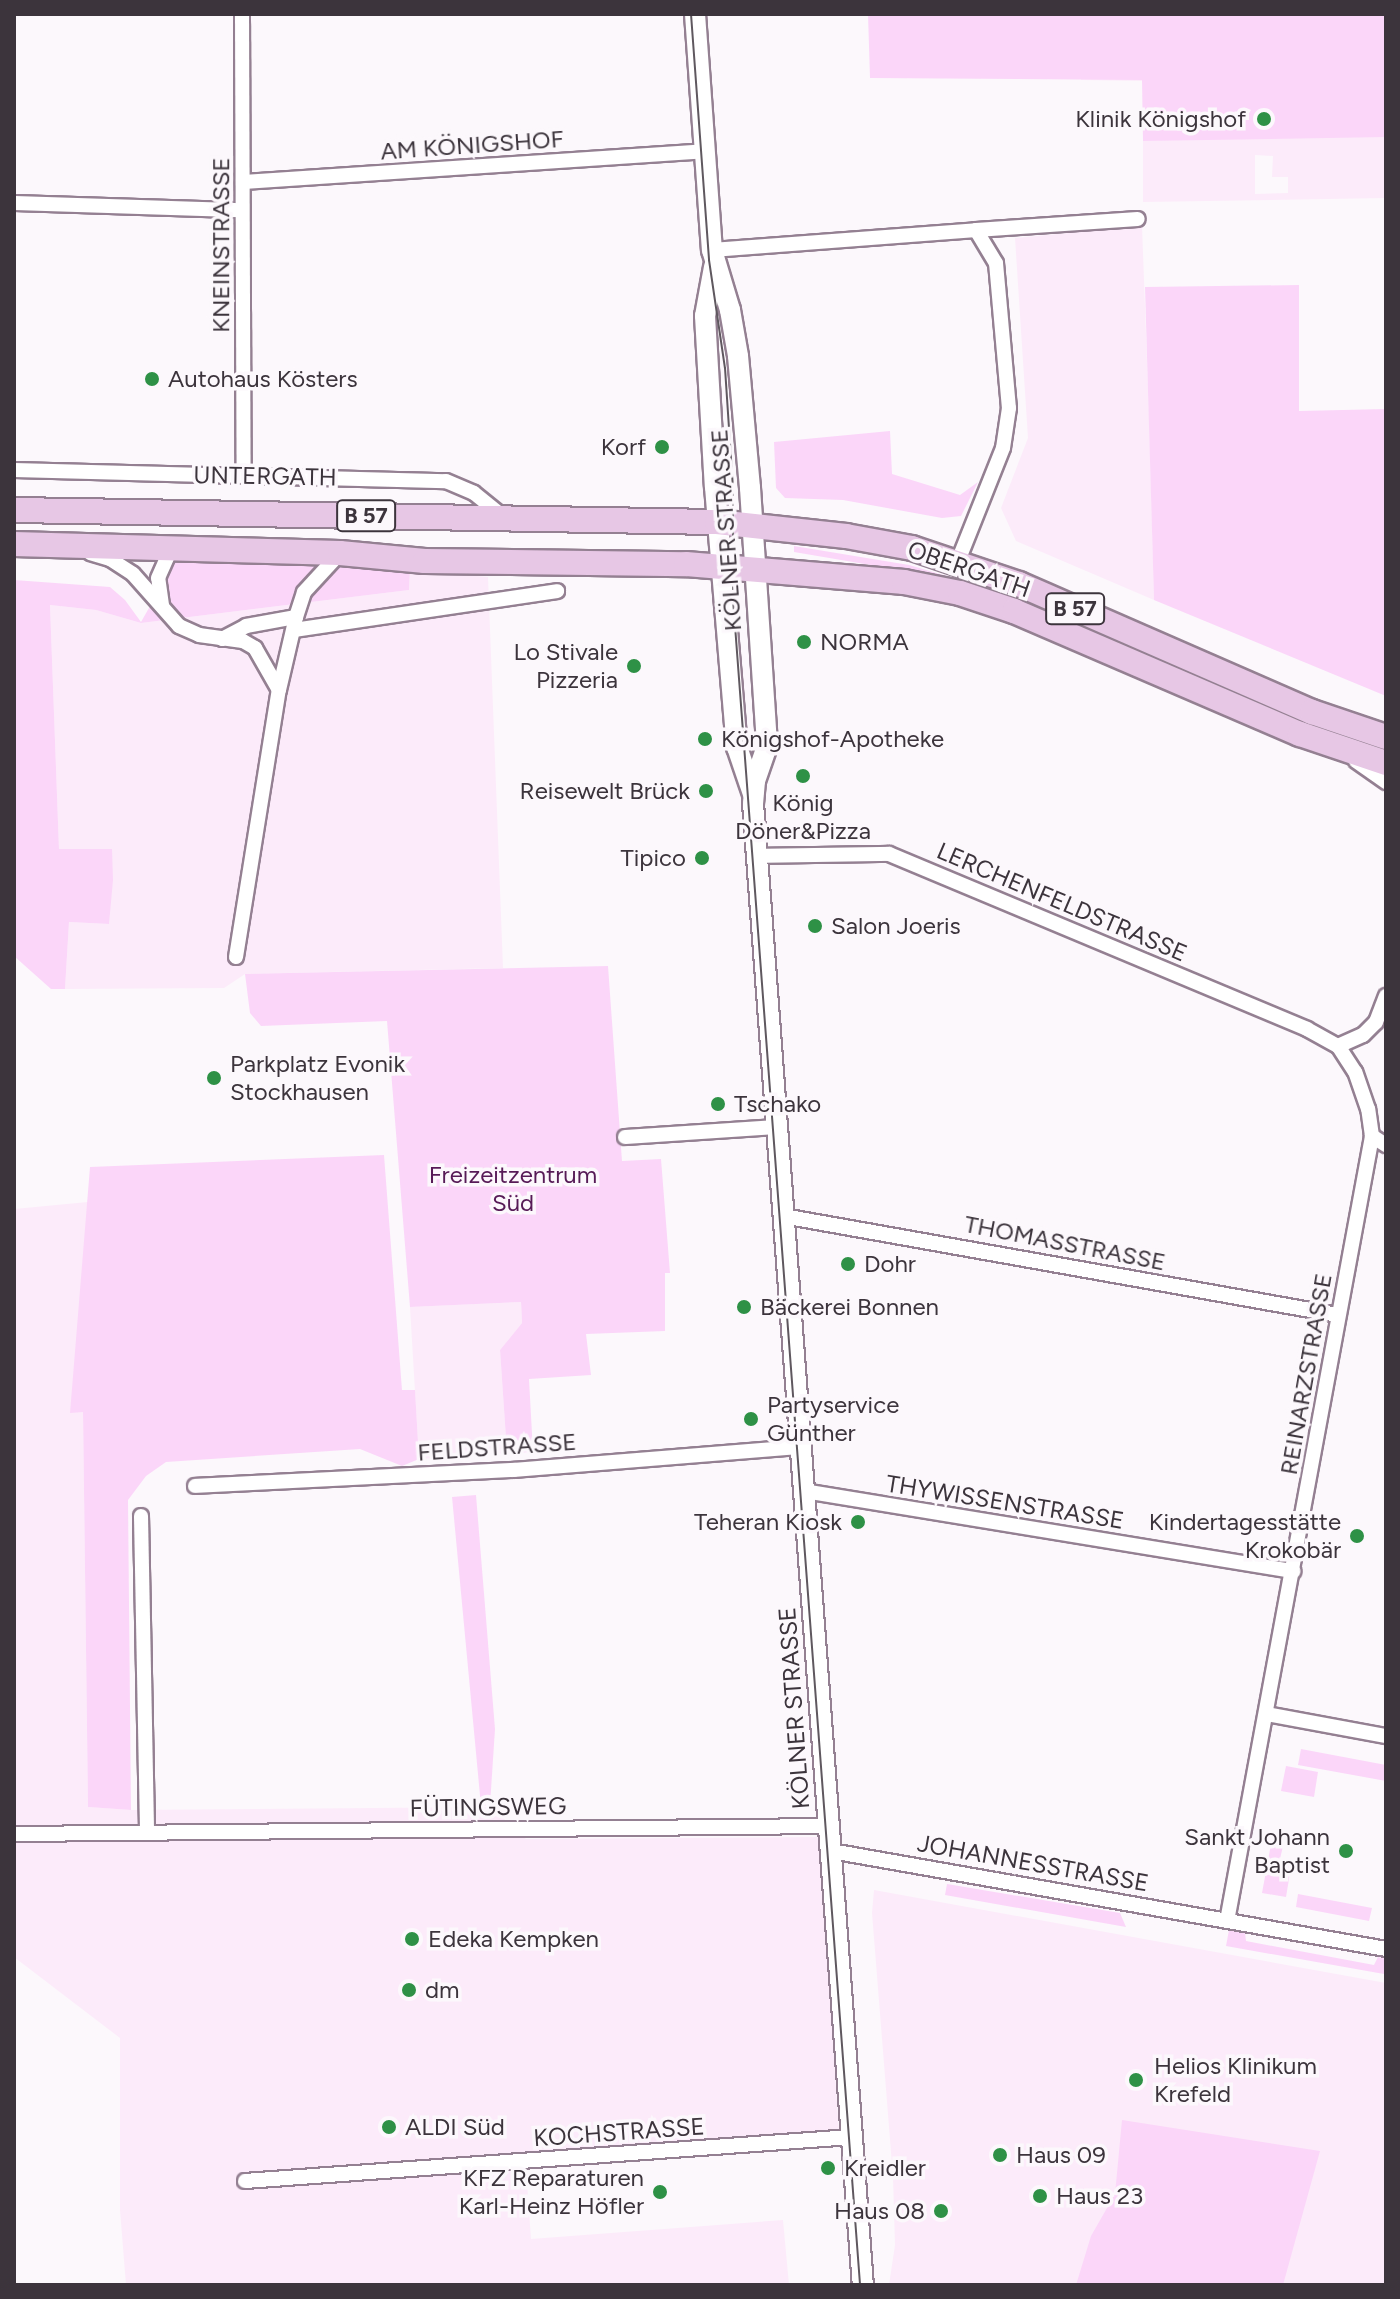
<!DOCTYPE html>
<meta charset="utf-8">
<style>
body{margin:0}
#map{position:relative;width:1400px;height:2299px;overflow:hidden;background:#fcf8fc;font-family:Figtree,sans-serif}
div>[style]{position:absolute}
.built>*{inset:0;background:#fcebfa}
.green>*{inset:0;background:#fbd6f9}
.roads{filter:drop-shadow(2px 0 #948092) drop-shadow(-2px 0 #948092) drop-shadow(0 2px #948092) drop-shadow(0 -2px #948092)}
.street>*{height:14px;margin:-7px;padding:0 7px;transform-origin:7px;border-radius:7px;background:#fff}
.secondary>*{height:20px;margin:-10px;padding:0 10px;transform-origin:10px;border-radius:10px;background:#fff}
.primary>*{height:24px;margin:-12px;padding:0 12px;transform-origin:12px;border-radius:12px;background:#e7c7e5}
.tram>*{height:2px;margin:-1px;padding:0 1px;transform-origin:1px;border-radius:1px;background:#5f585f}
.dots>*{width:22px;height:22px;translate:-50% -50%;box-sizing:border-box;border:4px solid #fcf8fc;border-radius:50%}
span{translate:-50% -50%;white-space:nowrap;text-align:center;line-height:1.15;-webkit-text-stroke:7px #fcf8fc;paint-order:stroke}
.shield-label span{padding:2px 6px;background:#fcf8fc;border:2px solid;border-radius:6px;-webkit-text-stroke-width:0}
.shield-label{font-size:22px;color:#3c343c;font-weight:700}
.poi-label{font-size:24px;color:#3c343c}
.right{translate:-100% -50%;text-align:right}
.left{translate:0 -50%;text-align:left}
.street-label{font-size:24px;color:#3c343c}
.park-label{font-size:24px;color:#571b57}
.frame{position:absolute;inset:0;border:16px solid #3c343c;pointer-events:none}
</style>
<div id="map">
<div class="built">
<div style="clip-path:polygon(evenodd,1081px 14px,1386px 14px,1386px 198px,1143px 202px,1143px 81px,1081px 80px,1081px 14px,1255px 155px,1273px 156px,1272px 177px,1288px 177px,1288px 193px,1255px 194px,1255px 155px)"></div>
<div style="clip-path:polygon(1142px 226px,1149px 415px,1154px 600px,1016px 541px,1001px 508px,1028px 438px,1015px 238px)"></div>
<div style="clip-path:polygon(410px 570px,488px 577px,503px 968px,245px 974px,224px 988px,65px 989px,69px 922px,109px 924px,112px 850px,59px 849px,50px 605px,96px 610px,141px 623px,409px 590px)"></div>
<div style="clip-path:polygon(88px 1202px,71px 1412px,83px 1412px,88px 1807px,131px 1810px,491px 1807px,526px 1839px,819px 1837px,840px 2146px,526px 2169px,531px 2239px,783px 2220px,789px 2285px,126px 2285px,120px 2210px,120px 2038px,14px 1957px,14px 1209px)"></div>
<div style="clip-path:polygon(521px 1302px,522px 1323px,500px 1350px,507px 1453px,419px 1459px,410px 1307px)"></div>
<div style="clip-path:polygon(874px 1890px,1386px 1983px,1386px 2285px,889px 2285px,895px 2245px,893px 2177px,872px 1913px)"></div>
</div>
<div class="green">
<div style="clip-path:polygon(868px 14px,1386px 14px,1386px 137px,1143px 141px,1142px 80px,870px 78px)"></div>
<div style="clip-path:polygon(1299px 285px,1299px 411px,1386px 409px,1386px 696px,1154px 600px,1145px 287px)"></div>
<div style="clip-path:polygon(890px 431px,892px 474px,960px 495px,978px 482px,961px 516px,942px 518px,843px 500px,785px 498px,776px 488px,774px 442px)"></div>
<div style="clip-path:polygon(794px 546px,909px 565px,1019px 597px,1386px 747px,1386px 753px,1336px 737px,906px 571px,794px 552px)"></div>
<div style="clip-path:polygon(178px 557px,410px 570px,409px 590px,141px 623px,96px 610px,50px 605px,59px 849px,112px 849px,113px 880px,109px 924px,69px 922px,65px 989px,51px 989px,14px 956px,14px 580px,110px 587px,125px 600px,141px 622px)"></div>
<div style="clip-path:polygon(608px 966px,622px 1161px,661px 1159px,670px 1273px,665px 1273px,665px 1331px,586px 1334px,591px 1375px,529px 1379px,533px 1452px,507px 1453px,500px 1350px,522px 1323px,521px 1302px,410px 1307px,387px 1021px,261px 1026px,250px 1013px,245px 974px)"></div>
<div style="clip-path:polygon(384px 1155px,402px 1390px,415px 1390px,419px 1459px,402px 1466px,360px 1449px,166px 1462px,146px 1476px,128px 1500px,131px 1810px,88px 1807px,83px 1412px,70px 1413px,90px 1167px)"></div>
<div style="clip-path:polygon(476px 1495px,495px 1729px,490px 1805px,481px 1806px,452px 1497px)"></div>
<div style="clip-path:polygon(1301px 1749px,1386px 1765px,1386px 1781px,1298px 1765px)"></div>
<div style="clip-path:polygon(1286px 1766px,1318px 1772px,1314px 1797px,1281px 1791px)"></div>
<div style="clip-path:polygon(1271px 1844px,1283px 1846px,1280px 1859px,1292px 1861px,1286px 1897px,1262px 1893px)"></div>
<div style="clip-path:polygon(947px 1884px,1120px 1913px,1126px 1927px,945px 1895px)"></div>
<div style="clip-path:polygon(1298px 1894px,1372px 1908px,1369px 1921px,1296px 1907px)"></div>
<div style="clip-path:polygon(1229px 1930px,1245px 1933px,1246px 1941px,1374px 1965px,1378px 1957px,1386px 1959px,1384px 1974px,1226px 1946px)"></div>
<div style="clip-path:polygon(1122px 2120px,1320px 2151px,1283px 2285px,1076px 2285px,1091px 2236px,1115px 2194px)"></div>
</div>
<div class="roads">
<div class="street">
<div style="left:242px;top:14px;width:461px;rotate:89.8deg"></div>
<div style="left:243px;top:182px;width:463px;rotate:-3.8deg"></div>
<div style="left:14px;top:203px;width:228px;rotate:1.8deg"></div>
<div style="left:976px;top:230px;width:162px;rotate:-3.9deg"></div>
<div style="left:712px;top:250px;width:265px;rotate:-4.3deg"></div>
<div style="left:976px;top:230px;width:39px;rotate:59deg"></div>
<div style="left:996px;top:263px;width:146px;rotate:84.9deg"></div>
<div style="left:1009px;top:408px;width:40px;rotate:98.5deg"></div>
<div style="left:1003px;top:448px;width:122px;rotate:111.7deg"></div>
<div style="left:14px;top:470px;width:432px;rotate:1.5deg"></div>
<div style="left:446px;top:481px;width:30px;rotate:23deg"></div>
<div style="left:474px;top:493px;width:40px;rotate:39deg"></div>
<div style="left:90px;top:553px;width:21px;rotate:17deg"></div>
<div style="left:110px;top:559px;width:27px;rotate:33deg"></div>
<div style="left:133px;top:574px;width:69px;rotate:48.5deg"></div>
<div style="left:179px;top:626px;width:22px;rotate:24deg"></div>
<div style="left:199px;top:635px;width:44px;rotate:7.8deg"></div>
<div style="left:243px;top:641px;width:14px;rotate:30deg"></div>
<div style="left:255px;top:648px;width:48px;rotate:60.3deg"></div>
<div style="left:162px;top:605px;width:27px;rotate:-98deg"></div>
<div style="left:158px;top:578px;width:34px;rotate:-66deg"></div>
<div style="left:294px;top:630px;width:266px;rotate:-8.4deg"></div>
<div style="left:222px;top:639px;width:27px;rotate:-28deg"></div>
<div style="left:246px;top:626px;width:51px;rotate:-10.2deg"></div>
<div style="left:1356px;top:761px;width:37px;rotate:35deg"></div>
<div style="left:757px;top:856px;width:132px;rotate:-0.9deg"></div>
<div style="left:889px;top:854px;width:453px;rotate:22.7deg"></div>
<div style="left:1307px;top:1029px;width:35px;rotate:29deg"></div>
<div style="left:236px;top:957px;width:270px;rotate:-80.9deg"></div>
<div style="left:279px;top:690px;width:75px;rotate:-76.9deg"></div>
<div style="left:296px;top:617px;width:26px;rotate:-72deg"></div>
<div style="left:304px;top:592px;width:53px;rotate:-47.3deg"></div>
<div style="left:1372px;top:1136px;width:17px;rotate:33deg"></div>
<div style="left:625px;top:1137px;width:152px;rotate:-3.8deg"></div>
<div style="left:783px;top:1216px;width:564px;rotate:10.11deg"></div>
<div style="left:195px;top:1486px;width:319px;rotate:-2.9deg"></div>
<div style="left:514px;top:1470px;width:288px;rotate:-4.6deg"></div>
<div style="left:804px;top:1491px;width:496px;rotate:9.3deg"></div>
<div style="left:141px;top:1516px;width:316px;rotate:88.9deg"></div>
<div style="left:1266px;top:1714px;width:122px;rotate:10.4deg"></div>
<div style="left:14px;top:1834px;width:815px;rotate:-0.56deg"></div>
<div style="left:831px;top:1851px;width:564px;rotate:10.01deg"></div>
<div style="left:1227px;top:1921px;width:798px;rotate:-79.53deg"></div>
<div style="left:1372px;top:1136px;width:27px;rotate:-98deg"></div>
<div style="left:1368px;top:1109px;width:39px;rotate:-109deg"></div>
<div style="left:1355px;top:1072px;width:31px;rotate:-123deg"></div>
<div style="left:1338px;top:1046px;width:27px;rotate:-24deg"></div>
<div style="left:1363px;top:1035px;width:18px;rotate:-45deg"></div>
<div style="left:1376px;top:1022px;width:28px;rotate:-69deg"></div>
<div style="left:245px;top:2181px;width:609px;rotate:-4.15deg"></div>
</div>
<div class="secondary">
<div style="left:695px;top:14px;width:237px;rotate:85.9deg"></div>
<div style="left:712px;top:250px;width:63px;rotate:73.3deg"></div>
<div style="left:730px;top:310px;width:47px;rotate:80.1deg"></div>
<div style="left:738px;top:356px;width:133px;rotate:84.8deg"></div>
<div style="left:750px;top:488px;width:259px;rotate:86.2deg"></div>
<div style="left:767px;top:746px;width:37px;rotate:109deg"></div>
<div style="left:755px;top:781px;width:22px;rotate:95deg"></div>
<div style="left:753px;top:803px;width:1486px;rotate:85.76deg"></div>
<div style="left:714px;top:267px;width:50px;rotate:100.4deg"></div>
<div style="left:705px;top:316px;width:171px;rotate:86.7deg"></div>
<div style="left:715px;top:487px;width:261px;rotate:85.2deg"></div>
<div style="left:737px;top:747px;width:50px;rotate:71.2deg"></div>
</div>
<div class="primary">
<div style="left:14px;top:510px;width:703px;rotate:0.98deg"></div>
<div style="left:717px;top:522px;width:130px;rotate:6.2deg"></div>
<div style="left:846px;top:536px;width:67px;rotate:10.3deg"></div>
<div style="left:912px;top:548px;width:113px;rotate:18.6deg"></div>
<div style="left:1019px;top:584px;width:320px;rotate:23.6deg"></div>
<div style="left:1312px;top:712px;width:78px;rotate:18.7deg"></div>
<div style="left:14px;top:544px;width:326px;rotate:1.6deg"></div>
<div style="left:340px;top:553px;width:85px;rotate:5.4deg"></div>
<div style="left:425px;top:561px;width:261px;rotate:0.7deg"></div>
<div style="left:686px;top:564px;width:219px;rotate:4.7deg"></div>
<div style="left:904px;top:582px;width:57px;rotate:11.1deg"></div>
<div style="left:960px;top:593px;width:57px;rotate:18.4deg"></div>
<div style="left:1014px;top:611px;width:311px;rotate:23.3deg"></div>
<div style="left:1300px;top:734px;width:91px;rotate:18.6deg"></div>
</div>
</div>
<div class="tram">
<div style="left:691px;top:14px;width:247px;rotate:85.8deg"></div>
<div style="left:709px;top:260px;width:109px;rotate:81.6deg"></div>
<div style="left:725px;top:368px;width:120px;rotate:86.2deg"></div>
<div style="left:733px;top:488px;width:111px;rotate:90deg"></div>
<div style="left:733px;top:599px;width:1691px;rotate:85.69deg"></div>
</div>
<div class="dots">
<div style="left:1264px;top:119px;background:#2e9146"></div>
<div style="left:152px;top:379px;background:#2e9146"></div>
<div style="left:662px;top:447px;background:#2e9146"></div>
<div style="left:804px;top:642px;background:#2e9146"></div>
<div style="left:634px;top:666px;background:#2e9146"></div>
<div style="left:705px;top:739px;background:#2e9146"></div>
<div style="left:803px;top:776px;background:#2e9146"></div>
<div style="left:706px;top:791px;background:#2e9146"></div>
<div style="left:702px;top:858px;background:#2e9146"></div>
<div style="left:815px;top:926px;background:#2e9146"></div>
<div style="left:214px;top:1078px;background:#2e9146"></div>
<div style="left:718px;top:1104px;background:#2e9146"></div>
<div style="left:848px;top:1264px;background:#2e9146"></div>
<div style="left:744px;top:1307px;background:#2e9146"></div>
<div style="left:751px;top:1419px;background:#2e9146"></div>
<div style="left:858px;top:1522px;background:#2e9146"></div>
<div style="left:1357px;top:1536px;background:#2e9146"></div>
<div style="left:1346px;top:1851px;background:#2e9146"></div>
<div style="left:412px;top:1939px;background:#2e9146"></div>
<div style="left:409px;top:1990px;background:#2e9146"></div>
<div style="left:1136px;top:2080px;background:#2e9146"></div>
<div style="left:389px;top:2127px;background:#2e9146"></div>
<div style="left:1000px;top:2155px;background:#2e9146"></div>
<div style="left:828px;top:2168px;background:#2e9146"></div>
<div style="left:660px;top:2192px;background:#2e9146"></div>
<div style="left:1040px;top:2196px;background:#2e9146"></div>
<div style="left:941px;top:2211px;background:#2e9146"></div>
</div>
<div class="shield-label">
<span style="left:366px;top:516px">B 57</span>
<span style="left:1075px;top:609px">B 57</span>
</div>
<div class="poi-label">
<span class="right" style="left:1246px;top:119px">Klinik Königshof</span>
<span class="left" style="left:168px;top:379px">Autohaus Kösters</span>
<span class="right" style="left:646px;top:447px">Korf</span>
<span class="left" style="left:820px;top:642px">NORMA</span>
<span class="right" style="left:618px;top:666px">Lo Stivale<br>Pizzeria</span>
<span class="left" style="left:721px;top:739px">Königshof-Apotheke</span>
<span class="right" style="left:690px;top:791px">Reisewelt Brück</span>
<span style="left:803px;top:817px">König<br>Döner&amp;Pizza</span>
<span class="right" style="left:686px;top:858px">Tipico</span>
<span class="left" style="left:831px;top:926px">Salon Joeris</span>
<span class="left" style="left:230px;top:1078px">Parkplatz Evonik<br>Stockhausen</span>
<span class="left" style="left:734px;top:1104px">Tschako</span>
<span class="left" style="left:864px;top:1264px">Dohr</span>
<span class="left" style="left:760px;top:1307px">Bäckerei Bonnen</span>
<span class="left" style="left:767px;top:1419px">Partyservice<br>Günther</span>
<span class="right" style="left:842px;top:1522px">Teheran Kiosk</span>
<span class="right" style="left:1341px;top:1536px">Kindertagesstätte<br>Krokobär</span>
<span class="right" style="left:1330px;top:1851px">Sankt Johann<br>Baptist</span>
<span class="left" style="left:428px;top:1939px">Edeka Kempken</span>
<span class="left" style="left:425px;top:1990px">dm</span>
<span class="left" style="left:1154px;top:2080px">Helios Klinikum<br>Krefeld</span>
<span class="left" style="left:405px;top:2127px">ALDI Süd</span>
<span class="left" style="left:1016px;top:2155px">Haus 09</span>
<span class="left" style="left:844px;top:2168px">Kreidler</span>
<span class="right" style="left:644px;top:2192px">KFZ Reparaturen<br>Karl-Heinz Höfler</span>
<span class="left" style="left:1056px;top:2196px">Haus 23</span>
<span class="right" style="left:925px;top:2211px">Haus 08</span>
</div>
<div class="street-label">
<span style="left:472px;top:145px;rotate:-4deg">AM KÖNIGSHOF</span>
<span style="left:221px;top:245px;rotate:-90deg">KNEINSTRASSE</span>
<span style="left:265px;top:476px;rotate:1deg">UNTERGATH</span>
<span style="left:726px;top:530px;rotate:-94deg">KÖLNER STRASSE</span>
<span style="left:969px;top:569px;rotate:19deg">OBERGATH</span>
<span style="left:1062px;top:902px;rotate:23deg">LERCHENFELDSTRASSE</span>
<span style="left:1065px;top:1243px;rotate:11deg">THOMASSTRASSE</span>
<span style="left:1306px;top:1374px;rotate:-80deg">REINARZSTRASSE</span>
<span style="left:497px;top:1447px;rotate:-4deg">FELDSTRASSE</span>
<span style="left:1005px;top:1502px;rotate:9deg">THYWISSENSTRASSE</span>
<span style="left:794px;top:1708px;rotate:-94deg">KÖLNER STRASSE</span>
<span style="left:488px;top:1807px;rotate:-1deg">FÜTINGSWEG</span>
<span style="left:1033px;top:1863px;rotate:10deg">JOHANNESSTRASSE</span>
<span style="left:619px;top:2132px;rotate:-4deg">KOCHSTRASSE</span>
</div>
<div class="park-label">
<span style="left:513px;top:1189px">Freizeitzentrum<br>Süd</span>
</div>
<div class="frame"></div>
</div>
